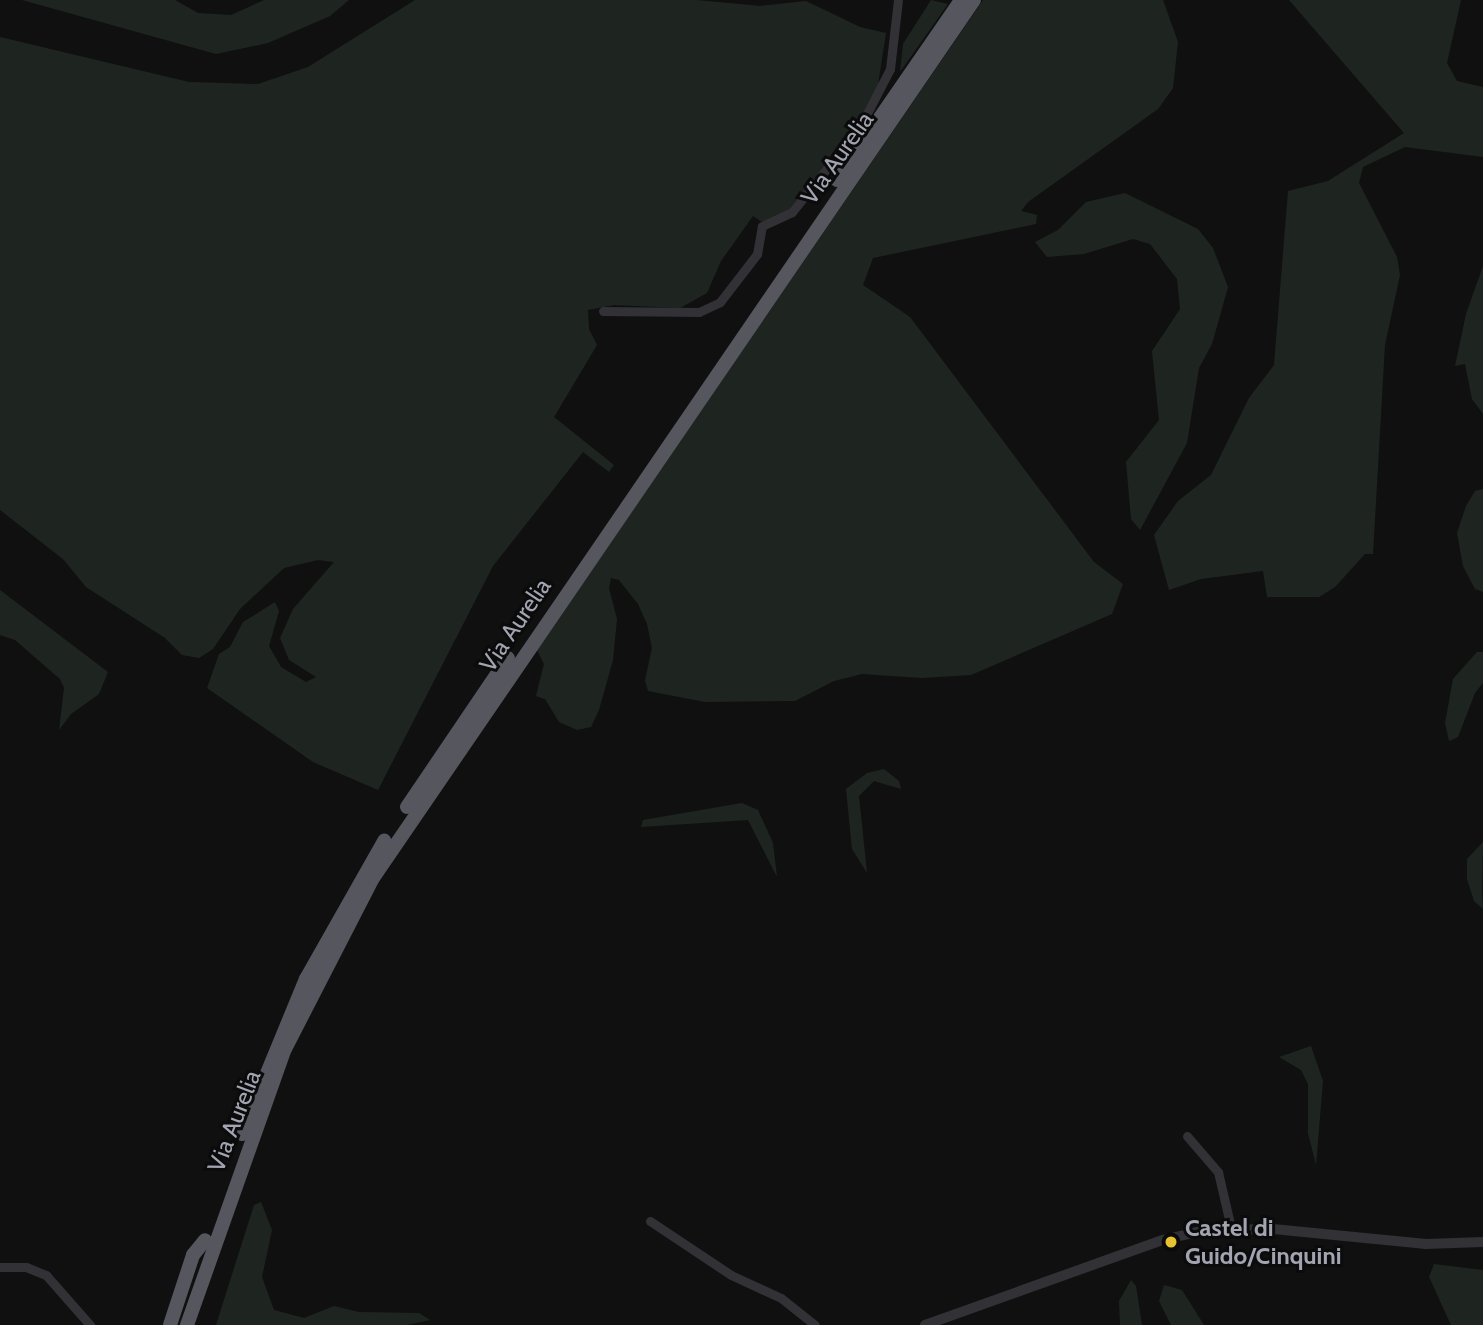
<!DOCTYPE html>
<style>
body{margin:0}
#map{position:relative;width:1483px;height:1325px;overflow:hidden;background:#101011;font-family:Cabin,sans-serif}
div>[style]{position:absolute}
.green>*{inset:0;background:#1e2520}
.minor>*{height:9px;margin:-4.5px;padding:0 4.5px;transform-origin:4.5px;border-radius:4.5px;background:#313136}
.tertiary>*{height:10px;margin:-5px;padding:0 5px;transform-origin:5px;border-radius:5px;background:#313136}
.trunk>*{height:14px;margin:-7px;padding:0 7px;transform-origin:7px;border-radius:7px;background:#55565e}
.dots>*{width:19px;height:19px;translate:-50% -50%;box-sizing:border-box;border:4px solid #0b0b0c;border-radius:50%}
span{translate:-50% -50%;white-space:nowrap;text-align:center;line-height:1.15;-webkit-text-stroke:6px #0b0b0c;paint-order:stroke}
.street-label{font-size:24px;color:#a2a4b1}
.poi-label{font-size:24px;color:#a2a4b1;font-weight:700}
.left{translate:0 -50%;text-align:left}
</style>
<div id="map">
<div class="green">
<div style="clip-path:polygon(22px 0,175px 0,198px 13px,231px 15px,264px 0,349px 0,330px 16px,268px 43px,216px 54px)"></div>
<div style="clip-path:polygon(415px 0,697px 0,760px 6px,806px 1px,860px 27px,886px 33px,877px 91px,858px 124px,784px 216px,762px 222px,753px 216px,721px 261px,707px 293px,680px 308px,614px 305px,588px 310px,589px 329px,597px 345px,554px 417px,614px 465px,609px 472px,583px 452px,493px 566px,378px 790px,313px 762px,207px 688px,219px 654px,230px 647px,243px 622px,275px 602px,279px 611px,269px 646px,281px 667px,306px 682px,316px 677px,289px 660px,280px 638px,293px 609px,334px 562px,318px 560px,284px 568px,240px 609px,213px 649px,199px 658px,182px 655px,165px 638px,86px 587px,63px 559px,0 510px,0 37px,189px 82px,258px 84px,308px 67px)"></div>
<div style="clip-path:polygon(931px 0,948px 4px,900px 72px,903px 44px)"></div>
<div style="clip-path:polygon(983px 0,1163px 0,1178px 42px,1173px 88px,1158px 109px,1028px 202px,1021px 211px,1037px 215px,1036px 224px,873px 258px,863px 285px,910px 317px,1094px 562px,1123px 584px,1112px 614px,971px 675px,922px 678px,862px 674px,834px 681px,795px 701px,705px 702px,648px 691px,645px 680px,652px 648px,647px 624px,638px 604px,619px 580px,611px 578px,609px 588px,617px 619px,613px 660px,599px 710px,591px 727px,577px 730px,559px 722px,545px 699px,536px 696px,544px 664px,537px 650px)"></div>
<div style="clip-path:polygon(1289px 0,1461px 0,1447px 63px,1457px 81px,1483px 87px,1483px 157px,1405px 147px,1363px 167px,1359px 183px,1397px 257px,1400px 275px,1385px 345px,1373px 554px,1365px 554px,1335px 587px,1319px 597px,1267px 597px,1263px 571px,1201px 579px,1169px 590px,1154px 535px,1178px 501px,1211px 475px,1249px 398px,1274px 365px,1288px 191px,1328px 181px,1404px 133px)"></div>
<div style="clip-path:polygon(1125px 193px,1198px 229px,1213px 248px,1228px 287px,1212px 344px,1199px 368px,1187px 443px,1140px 530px,1131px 519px,1126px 462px,1159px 420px,1152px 351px,1180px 309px,1177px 279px,1150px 244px,1133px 239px,1084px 254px,1047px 257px,1035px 242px,1058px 230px,1086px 202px)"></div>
<div style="clip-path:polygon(1483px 266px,1483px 414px,1472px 399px,1465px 364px,1455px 366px,1466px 314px)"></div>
<div style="clip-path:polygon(1483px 489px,1483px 592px,1475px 589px,1463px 566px,1457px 533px,1466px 506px,1475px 491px)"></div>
<div style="clip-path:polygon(0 590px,108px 672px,99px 694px,71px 714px,59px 730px,64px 688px,60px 679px,15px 640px,0 635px)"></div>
<div style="clip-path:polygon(1477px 652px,1483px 652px,1483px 683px,1475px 693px,1458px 737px,1449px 741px,1445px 723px,1453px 679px)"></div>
<div style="clip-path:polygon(884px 769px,899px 781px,901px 789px,874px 781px,859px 796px,867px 873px,852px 849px,846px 789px,867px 773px)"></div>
<div style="clip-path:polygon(742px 803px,758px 810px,773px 843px,777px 877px,748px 820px,641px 827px,643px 820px)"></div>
<div style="clip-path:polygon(1483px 842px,1482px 891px,1483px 909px,1474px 901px,1467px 879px,1467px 859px)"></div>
<div style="clip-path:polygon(1311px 1046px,1323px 1081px,1316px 1165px,1308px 1133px,1308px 1084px,1301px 1070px,1279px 1057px)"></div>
<div style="clip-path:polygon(261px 1202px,272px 1230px,262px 1277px,274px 1310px,304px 1318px,334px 1306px,359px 1312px,419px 1313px,430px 1320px,407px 1325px,216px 1325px,254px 1205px)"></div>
<div style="clip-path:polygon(1434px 1264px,1483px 1270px,1483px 1325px,1451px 1325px,1429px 1277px)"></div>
<div style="clip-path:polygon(1131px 1280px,1136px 1286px,1142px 1325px,1120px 1325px,1119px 1301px)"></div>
<div style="clip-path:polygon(1164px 1285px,1182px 1290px,1204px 1325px,1171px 1325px,1159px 1301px)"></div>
</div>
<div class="minor">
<div style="left:603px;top:311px;width:96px;rotate:0.6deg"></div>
<div style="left:699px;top:312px;width:23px;rotate:-25deg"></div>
<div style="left:720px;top:302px;width:61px;rotate:-52.4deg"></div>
<div style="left:757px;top:254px;width:28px;rotate:-80deg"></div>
<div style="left:762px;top:226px;width:33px;rotate:-25deg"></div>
<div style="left:792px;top:212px;width:109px;rotate:-51.3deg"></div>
<div style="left:860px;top:127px;width:65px;rotate:-62.7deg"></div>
<div style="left:890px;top:69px;width:69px;rotate:-83.4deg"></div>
<div style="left:1187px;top:1136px;width:48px;rotate:49.3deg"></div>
<div style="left:1218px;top:1172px;width:57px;rotate:76.9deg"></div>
<div style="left:650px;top:1221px;width:97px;rotate:33.7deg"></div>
<div style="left:731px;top:1275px;width:55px;rotate:24.7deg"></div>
<div style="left:781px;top:1298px;width:43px;rotate:38.5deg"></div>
<div style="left:0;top:1267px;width:26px"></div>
<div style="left:26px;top:1267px;width:22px;rotate:22deg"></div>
<div style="left:46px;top:1275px;width:67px;rotate:48.7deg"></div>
</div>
<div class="tertiary">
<div style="left:925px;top:1325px;width:253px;rotate:-19.7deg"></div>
<div style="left:1163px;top:1240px;width:43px;rotate:-13.4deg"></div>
<div style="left:1205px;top:1230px;width:68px;rotate:-0.8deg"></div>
<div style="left:1273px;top:1229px;width:154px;rotate:5.6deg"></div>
<div style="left:1426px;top:1244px;width:57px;rotate:-2deg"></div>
</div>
<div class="trunk">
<div style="left:837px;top:180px;width:219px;rotate:-55.4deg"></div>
<div style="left:407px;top:807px;width:180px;rotate:-55.9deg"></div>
<div style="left:242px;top:1134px;width:168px;rotate:-67.6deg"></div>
<div style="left:306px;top:979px;width:159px;rotate:-60.5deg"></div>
<div style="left:170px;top:1325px;width:74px;rotate:-71.8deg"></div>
<div style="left:193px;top:1255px;width:19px;rotate:-51deg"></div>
<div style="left:187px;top:1325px;width:293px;rotate:-70.5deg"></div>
<div style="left:285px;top:1049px;width:192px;rotate:-62.8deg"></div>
<div style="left:373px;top:878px;width:1064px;rotate:-55.61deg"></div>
</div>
<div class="dots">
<div style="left:1171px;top:1242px;background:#e8c230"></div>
</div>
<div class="street-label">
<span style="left:837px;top:158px;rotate:-55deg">Via Aurelia</span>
<span style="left:515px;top:625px;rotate:-56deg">Via Aurelia</span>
<span style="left:234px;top:1121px;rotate:-69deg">Via Aurelia</span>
</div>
<div class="poi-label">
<span class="left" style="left:1185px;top:1242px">Castel di<br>Guido/Cinquini</span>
</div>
</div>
